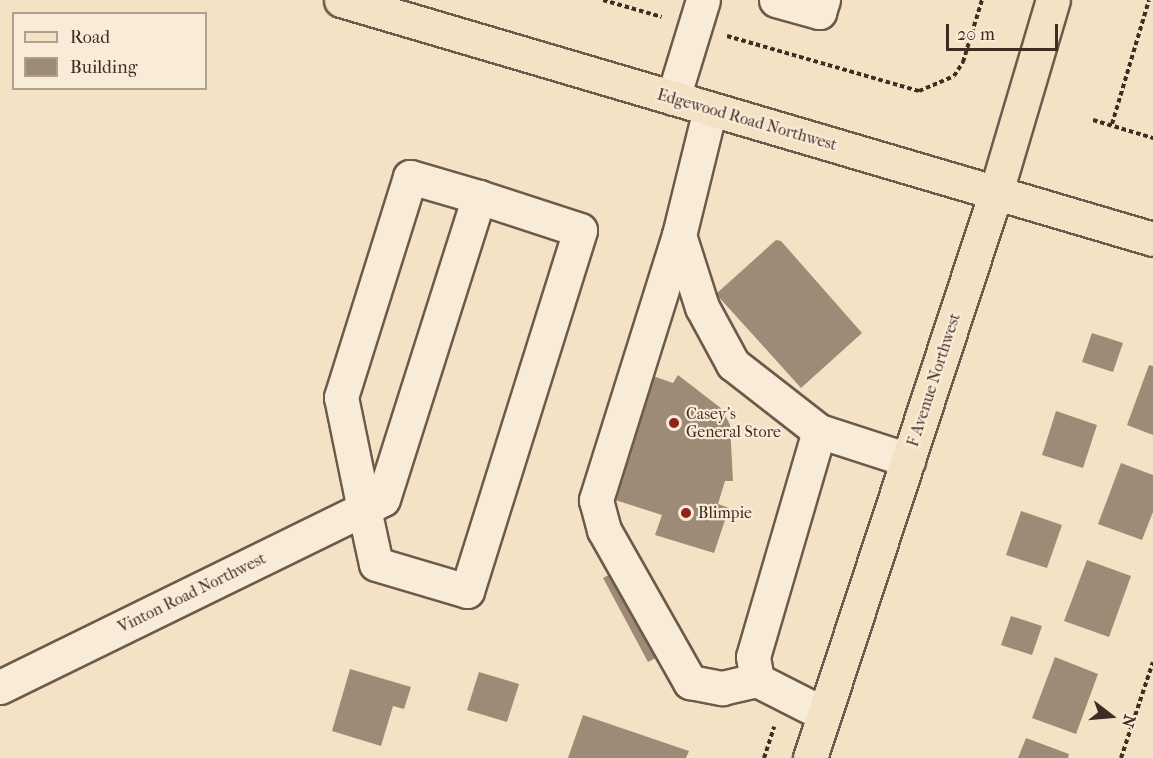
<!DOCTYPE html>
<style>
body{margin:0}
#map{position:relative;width:1153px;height:758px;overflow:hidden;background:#f4e2c5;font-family:"IM FELL French Canon",serif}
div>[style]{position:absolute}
.building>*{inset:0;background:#9e8b77}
.path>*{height:4px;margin-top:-2px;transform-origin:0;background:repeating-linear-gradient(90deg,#402c23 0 4.5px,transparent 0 7.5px)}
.roads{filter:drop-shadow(2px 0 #6d5a4c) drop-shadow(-2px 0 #6d5a4c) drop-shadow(0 2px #6d5a4c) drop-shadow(0 -2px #6d5a4c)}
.minor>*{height:33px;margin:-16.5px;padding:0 16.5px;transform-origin:16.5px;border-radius:16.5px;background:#f8ecd9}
.major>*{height:33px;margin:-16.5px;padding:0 16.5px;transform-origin:16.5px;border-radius:16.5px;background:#f4e2c5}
.dots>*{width:16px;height:16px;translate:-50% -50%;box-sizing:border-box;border:3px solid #f8ecd9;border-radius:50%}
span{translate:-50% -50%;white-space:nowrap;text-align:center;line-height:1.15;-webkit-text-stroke:4.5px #f8ecd9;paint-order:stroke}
.street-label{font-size:16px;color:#402c23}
.poi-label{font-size:16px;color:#402c23}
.left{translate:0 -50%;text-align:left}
.legend{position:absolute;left:12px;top:12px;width:195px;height:78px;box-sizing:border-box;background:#f8ecd9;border:2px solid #ae9f90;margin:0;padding:8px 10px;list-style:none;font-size:18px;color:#402c23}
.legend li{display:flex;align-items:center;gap:12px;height:30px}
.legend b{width:30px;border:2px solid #ae9f90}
.north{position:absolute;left:1081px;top:686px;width:60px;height:60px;-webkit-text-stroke:4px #f8ecd9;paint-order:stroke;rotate:106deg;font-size:16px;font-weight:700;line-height:24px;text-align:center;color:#402c23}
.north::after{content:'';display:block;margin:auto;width:21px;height:27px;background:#402c23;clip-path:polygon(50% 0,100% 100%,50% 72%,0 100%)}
.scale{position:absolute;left:946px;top:24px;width:112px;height:27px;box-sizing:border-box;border:3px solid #402c23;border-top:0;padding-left:8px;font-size:18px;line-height:21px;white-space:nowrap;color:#402c23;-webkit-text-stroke:4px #f8ecd9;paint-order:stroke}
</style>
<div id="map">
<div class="building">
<div style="clip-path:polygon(776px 240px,781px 241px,862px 333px,801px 388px,716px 294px)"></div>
<div style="clip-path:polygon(1092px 333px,1123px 343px,1113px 372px,1082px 362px)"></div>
<div style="clip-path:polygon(1149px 365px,1153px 366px,1153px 435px,1127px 425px)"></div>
<div style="clip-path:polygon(650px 375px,673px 383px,678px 375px,722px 409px,730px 425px,733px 481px,725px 481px,718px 504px,729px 508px,714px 553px,655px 535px,662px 515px,612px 499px)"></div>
<div style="clip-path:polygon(1056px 411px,1097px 425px,1083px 468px,1042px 455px)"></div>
<div style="clip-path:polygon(1121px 463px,1153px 475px,1153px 512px,1142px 540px,1098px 524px)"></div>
<div style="clip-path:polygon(1021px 511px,1062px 525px,1047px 568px,1006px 555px)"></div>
<div style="clip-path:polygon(641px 558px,685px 643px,648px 662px,603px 578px)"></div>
<div style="clip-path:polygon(1087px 560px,1131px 576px,1109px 637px,1064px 621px)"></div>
<div style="clip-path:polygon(1011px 616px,1042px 626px,1032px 655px,1001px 645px)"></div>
<div style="clip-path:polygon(1055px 657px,1098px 674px,1076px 734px,1032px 718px)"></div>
<div style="clip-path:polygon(350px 669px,411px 687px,404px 709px,393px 706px,381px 746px,332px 731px)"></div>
<div style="clip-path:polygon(479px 672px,519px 684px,507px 722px,467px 710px)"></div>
<div style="clip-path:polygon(583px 715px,689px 751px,686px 758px,568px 758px)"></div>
<div style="clip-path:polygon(1026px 738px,1069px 754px,1068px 758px,1018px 758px)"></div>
</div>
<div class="path">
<div style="left:603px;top:0;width:61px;rotate:16.1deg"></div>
<div style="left:727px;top:36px;width:200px;rotate:16deg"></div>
<div style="left:919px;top:91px;width:38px;rotate:-23deg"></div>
<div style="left:954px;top:76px;width:17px;rotate:-57deg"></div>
<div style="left:963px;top:62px;width:65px;rotate:-73deg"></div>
<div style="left:1093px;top:120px;width:63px;rotate:16.7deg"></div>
<div style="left:1112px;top:124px;width:129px;rotate:-73.4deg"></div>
<div style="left:764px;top:758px;width:33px;rotate:-72deg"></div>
<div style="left:1121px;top:758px;width:101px;rotate:-71.6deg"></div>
</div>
<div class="roads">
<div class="minor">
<div style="left:776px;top:0;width:45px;rotate:15.6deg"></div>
<div style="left:819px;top:12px;width:13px;rotate:-72deg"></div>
<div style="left:673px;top:98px;width:102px;rotate:-73deg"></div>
<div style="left:710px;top:109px;width:130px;rotate:103.8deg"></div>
<div style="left:679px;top:235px;width:76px;rotate:72.3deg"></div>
<div style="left:702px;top:307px;width:65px;rotate:61.5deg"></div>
<div style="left:733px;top:364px;width:109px;rotate:37.9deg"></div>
<div style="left:819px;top:431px;width:94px;rotate:18deg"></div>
<div style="left:679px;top:235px;width:278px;rotate:107.4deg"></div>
<div style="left:596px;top:500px;width:31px;rotate:75deg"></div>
<div style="left:604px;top:530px;width:175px;rotate:60.5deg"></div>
<div style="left:690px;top:682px;width:33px;rotate:11deg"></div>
<div style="left:722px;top:688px;width:36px;rotate:-13deg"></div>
<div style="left:819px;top:431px;width:235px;rotate:106.3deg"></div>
<div style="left:753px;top:657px;width:23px;rotate:80deg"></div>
<div style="left:757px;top:680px;width:75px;rotate:26.9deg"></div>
<div style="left:0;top:687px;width:405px;rotate:-26.1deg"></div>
<div style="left:364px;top:509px;width:21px;rotate:-28deg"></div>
<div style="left:383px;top:499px;width:317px;rotate:-72.4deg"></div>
<div style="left:479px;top:197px;width:72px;rotate:-163.8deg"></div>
<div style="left:410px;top:177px;width:231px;rotate:107.4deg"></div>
<div style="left:341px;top:397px;width:114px;rotate:78.4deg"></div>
<div style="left:364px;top:509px;width:56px;rotate:77.7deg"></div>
<div style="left:376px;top:564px;width:95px;rotate:16.5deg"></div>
<div style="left:467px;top:591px;width:378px;rotate:-72.6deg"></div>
<div style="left:580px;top:230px;width:106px;rotate:-161.9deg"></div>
</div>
<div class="major">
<div style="left:341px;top:0;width:846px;rotate:16.4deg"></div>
<div style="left:810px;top:758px;width:596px;rotate:-71.81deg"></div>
<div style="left:996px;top:192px;width:200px;rotate:-73.5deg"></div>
</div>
</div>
<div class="dots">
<div style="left:674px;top:423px;background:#8f2418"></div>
<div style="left:686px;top:513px;background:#8f2418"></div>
</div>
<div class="street-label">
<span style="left:747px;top:120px;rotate:16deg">Edgewood Road Northwest</span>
<span style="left:934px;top:380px;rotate:-72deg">F Avenue Northwest</span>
<span style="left:192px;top:593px;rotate:-26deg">Vinton Road Northwest</span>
</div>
<div class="poi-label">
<span class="left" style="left:686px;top:423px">Casey's<br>General Store</span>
<span class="left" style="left:698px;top:513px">Blimpie</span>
</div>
<ul class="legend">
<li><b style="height:8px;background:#f4e2c5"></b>Road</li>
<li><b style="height:16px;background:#9e8b77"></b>Building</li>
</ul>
<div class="north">N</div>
<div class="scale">20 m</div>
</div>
